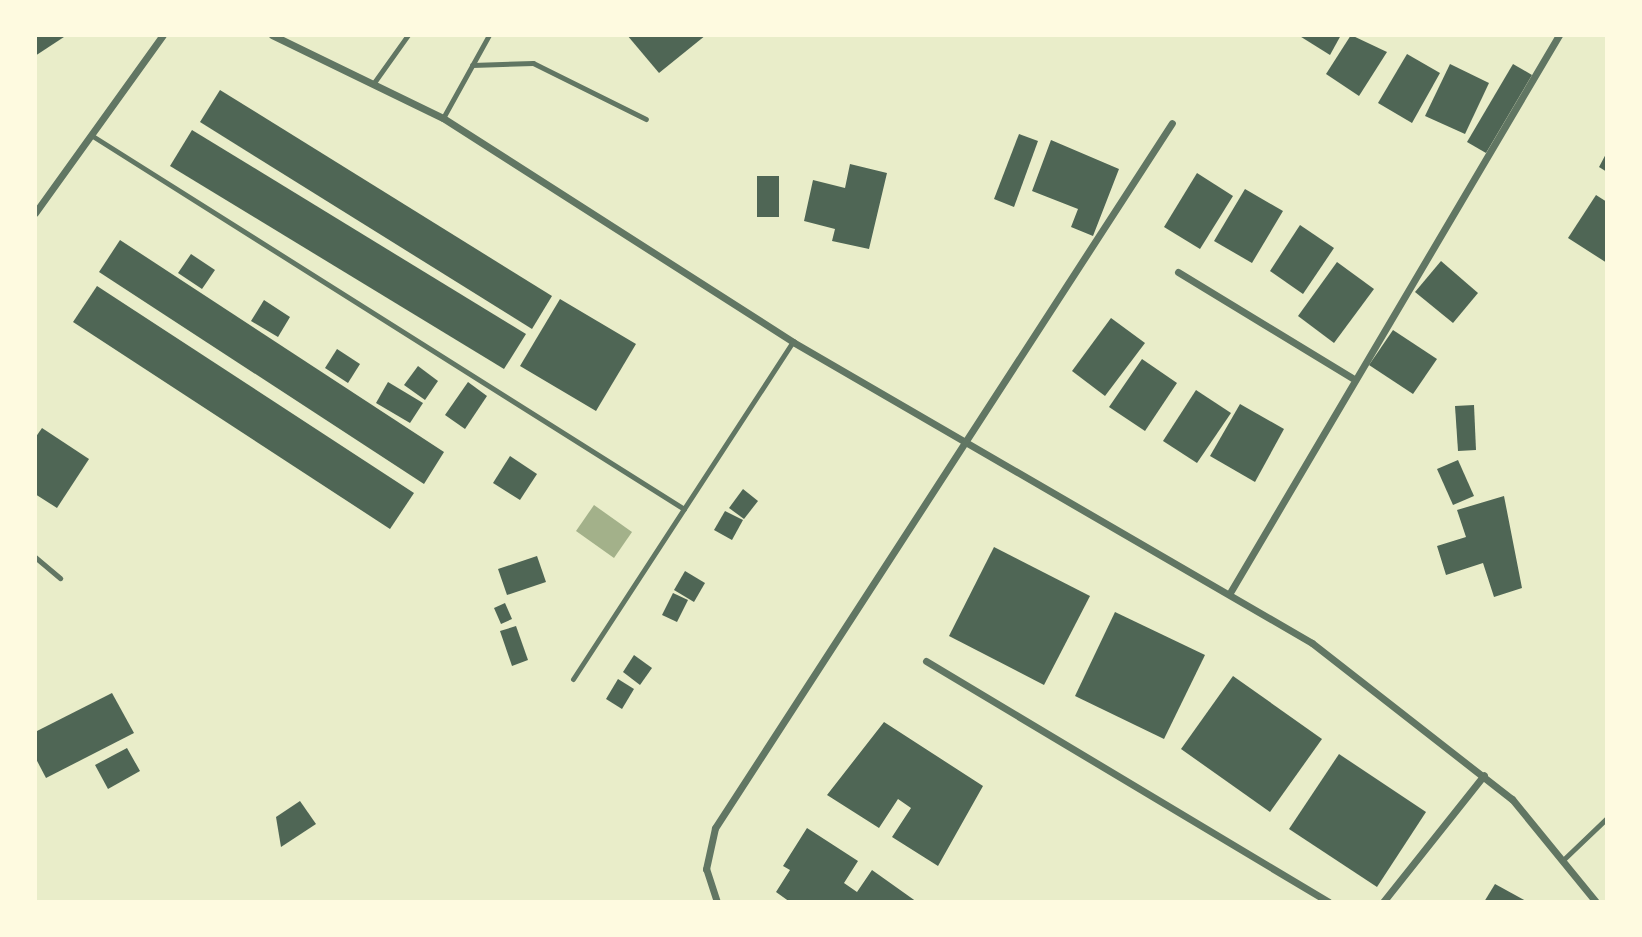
<!DOCTYPE html>
<style>
body{margin:0}
#map{position:relative;width:1642px;height:937px;overflow:hidden;background:#e9edc9;font-family:"Roboto Condensed",sans-serif}
div>[style]{position:absolute}
.water>*{inset:0;background:#a3b18a}
.building>*{inset:0;background:#4f6655}
.service>*{height:5px;margin:-2.5px;padding:0 2.5px;transform-origin:2.5px;border-radius:2.5px;background:#617663}
.minor>*{height:7px;margin:-3.5px;padding:0 3.5px;transform-origin:3.5px;border-radius:3.5px;background:#617663}
span{translate:-50% -50%;white-space:nowrap;text-align:center;line-height:1.15;-webkit-text-stroke:7px #fefae0;paint-order:stroke}
.frame{position:absolute;inset:0;border:37px solid #fefae0;pointer-events:none}
</style>
<div id="map">
<div class="water">
<div style="clip-path:polygon(594px 505px,632px 532px,614px 558px,576px 531px)"></div>
</div>
<div class="building">
<div style="clip-path:polygon(35px 35px,67px 35px,35px 56px)"></div>
<div style="clip-path:polygon(627px 35px,706px 35px,659px 73px)"></div>
<div style="clip-path:polygon(1298px 35px,1341px 35px,1330px 55px)"></div>
<div style="clip-path:polygon(1351px 35px,1387px 52px,1359px 96px,1326px 74px)"></div>
<div style="clip-path:polygon(1407px 54px,1440px 73px,1412px 123px,1378px 103px)"></div>
<div style="clip-path:polygon(1450px 64px,1489px 83px,1465px 134px,1425px 116px)"></div>
<div style="clip-path:polygon(1513px 64px,1532px 75px,1486px 153px,1467px 142px)"></div>
<div style="clip-path:polygon(220px 90px,552px 296px,532px 329px,200px 122px)"></div>
<div style="clip-path:polygon(192px 130px,526px 334px,504px 369px,170px 166px)"></div>
<div style="clip-path:polygon(1019px 134px,1038px 141px,1014px 207px,994px 199px)"></div>
<div style="clip-path:polygon(1051px 140px,1119px 169px,1093px 236px,1071px 227px,1078px 209px,1032px 191px)"></div>
<div style="clip-path:polygon(1607px 152px,1607px 172px,1599px 167px)"></div>
<div style="clip-path:polygon(850px 164px,887px 173px,869px 249px,832px 241px,835px 229px,804px 221px,813px 180px,845px 188px)"></div>
<div style="clip-path:polygon(1197px 173px,1233px 196px,1200px 249px,1164px 227px)"></div>
<div style="clip-path:polygon(757px 176px,779px 176px,779px 217px,757px 217px)"></div>
<div style="clip-path:polygon(1245px 189px,1283px 211px,1252px 263px,1214px 241px)"></div>
<div style="clip-path:polygon(1596px 195px,1607px 202px,1607px 263px,1568px 238px)"></div>
<div style="clip-path:polygon(1300px 225px,1334px 248px,1303px 294px,1270px 271px)"></div>
<div style="clip-path:polygon(120px 240px,444px 452px,424px 484px,99px 272px)"></div>
<div style="clip-path:polygon(191px 254px,215px 270px,202px 289px,178px 273px)"></div>
<div style="clip-path:polygon(1441px 261px,1478px 293px,1453px 323px,1415px 292px)"></div>
<div style="clip-path:polygon(1337px 262px,1374px 289px,1334px 343px,1298px 316px)"></div>
<div style="clip-path:polygon(97px 286px,414px 493px,390px 529px,73px 322px)"></div>
<div style="clip-path:polygon(560px 299px,636px 344px,596px 411px,520px 366px)"></div>
<div style="clip-path:polygon(264px 300px,290px 317px,278px 337px,251px 321px)"></div>
<div style="clip-path:polygon(1111px 318px,1145px 343px,1105px 396px,1072px 371px)"></div>
<div style="clip-path:polygon(1393px 330px,1437px 359px,1413px 394px,1369px 365px)"></div>
<div style="clip-path:polygon(337px 349px,360px 364px,348px 383px,325px 368px)"></div>
<div style="clip-path:polygon(1142px 359px,1177px 383px,1145px 431px,1109px 407px)"></div>
<div style="clip-path:polygon(418px 366px,438px 381px,425px 400px,404px 385px)"></div>
<div style="clip-path:polygon(388px 382px,423px 403px,410px 423px,376px 403px)"></div>
<div style="clip-path:polygon(468px 382px,487px 396px,465px 429px,445px 415px)"></div>
<div style="clip-path:polygon(1196px 390px,1231px 413px,1197px 463px,1163px 441px)"></div>
<div style="clip-path:polygon(1240px 404px,1284px 429px,1255px 482px,1210px 456px)"></div>
<div style="clip-path:polygon(1474px 405px,1476px 450px,1458px 451px,1455px 406px)"></div>
<div style="clip-path:polygon(42px 428px,89px 459px,57px 508px,35px 494px,35px 438px)"></div>
<div style="clip-path:polygon(510px 456px,537px 474px,520px 500px,493px 483px)"></div>
<div style="clip-path:polygon(1458px 460px,1474px 496px,1453px 505px,1437px 469px)"></div>
<div style="clip-path:polygon(743px 489px,758px 501px,744px 519px,729px 508px)"></div>
<div style="clip-path:polygon(1504px 496px,1522px 588px,1494px 597px,1483px 563px,1446px 575px,1437px 546px,1466px 537px,1457px 510px)"></div>
<div style="clip-path:polygon(725px 511px,743px 520px,732px 540px,714px 530px)"></div>
<div style="clip-path:polygon(994px 547px,1090px 596px,1044px 685px,949px 636px)"></div>
<div style="clip-path:polygon(537px 556px,546px 582px,507px 595px,498px 569px)"></div>
<div style="clip-path:polygon(685px 571px,705px 583px,694px 602px,674px 590px)"></div>
<div style="clip-path:polygon(673px 593px,688px 600px,677px 622px,662px 615px)"></div>
<div style="clip-path:polygon(505px 603px,512px 619px,501px 624px,494px 608px)"></div>
<div style="clip-path:polygon(1115px 612px,1205px 655px,1164px 739px,1075px 696px)"></div>
<div style="clip-path:polygon(516px 626px,528px 660px,512px 666px,500px 631px)"></div>
<div style="clip-path:polygon(634px 655px,652px 668px,640px 685px,623px 672px)"></div>
<div style="clip-path:polygon(1233px 676px,1322px 739px,1270px 812px,1181px 749px)"></div>
<div style="clip-path:polygon(618px 679px,634px 689px,622px 709px,606px 699px)"></div>
<div style="clip-path:polygon(112px 693px,134px 733px,46px 778px,35px 757px,35px 732px)"></div>
<div style="clip-path:polygon(884px 722px,983px 786px,938px 866px,892px 837px,911px 808px,898px 799px,879px 828px,827px 795px)"></div>
<div style="clip-path:polygon(127px 748px,140px 771px,108px 789px,95px 765px)"></div>
<div style="clip-path:polygon(1339px 754px,1426px 812px,1377px 887px,1289px 829px)"></div>
<div style="clip-path:polygon(300px 801px,316px 824px,281px 847px,276px 817px)"></div>
<div style="clip-path:polygon(807px 828px,858px 861px,844px 883px,857px 892px,872px 870px,917px 902px,790px 902px,776px 892px,790px 870px,783px 866px)"></div>
<div style="clip-path:polygon(1495px 884px,1528px 902px,1484px 902px)"></div>
</div>
<div class="service">
<div style="left:472px;top:65px;width:61px;rotate:-1.9deg"></div>
<div style="left:533px;top:63px;width:126px;rotate:26.4deg"></div>
<div style="left:373px;top:84px;width:60px;rotate:-54.5deg"></div>
<div style="left:443px;top:118px;width:95px;rotate:-61deg"></div>
<div style="left:91px;top:135px;width:701px;rotate:32.24deg"></div>
<div style="left:35px;top:557px;width:33px;rotate:40deg"></div>
<div style="left:573px;top:679px;width:402px;rotate:-56.9deg"></div>
<div style="left:1563px;top:860px;width:61px;rotate:-43.7deg"></div>
</div>
<div class="minor">
<div style="left:272px;top:35px;width:190px;rotate:25.9deg"></div>
<div style="left:443px;top:118px;width:416px;rotate:32.6deg"></div>
<div style="left:793px;top:342px;width:600px;rotate:30.11deg"></div>
<div style="left:1312px;top:643px;width:254px;rotate:38deg"></div>
<div style="left:1512px;top:799px;width:133px;rotate:50.8deg"></div>
<div style="left:35px;top:213px;width:219px;rotate:-54.3deg"></div>
<div style="left:1178px;top:272px;width:204px;rotate:31.3deg"></div>
<div style="left:1231px;top:591px;width:646px;rotate:-59.46deg"></div>
<div style="left:926px;top:661px;width:469px;rotate:30.9deg"></div>
<div style="left:717px;top:902px;width:35px;rotate:-108deg"></div>
<div style="left:706px;top:869px;width:42px;rotate:-77.6deg"></div>
<div style="left:715px;top:828px;width:840px;rotate:-57.05deg"></div>
<div style="left:1383px;top:902px;width:162px;rotate:-51.5deg"></div>
</div>
<div class="frame"></div>
</div>
